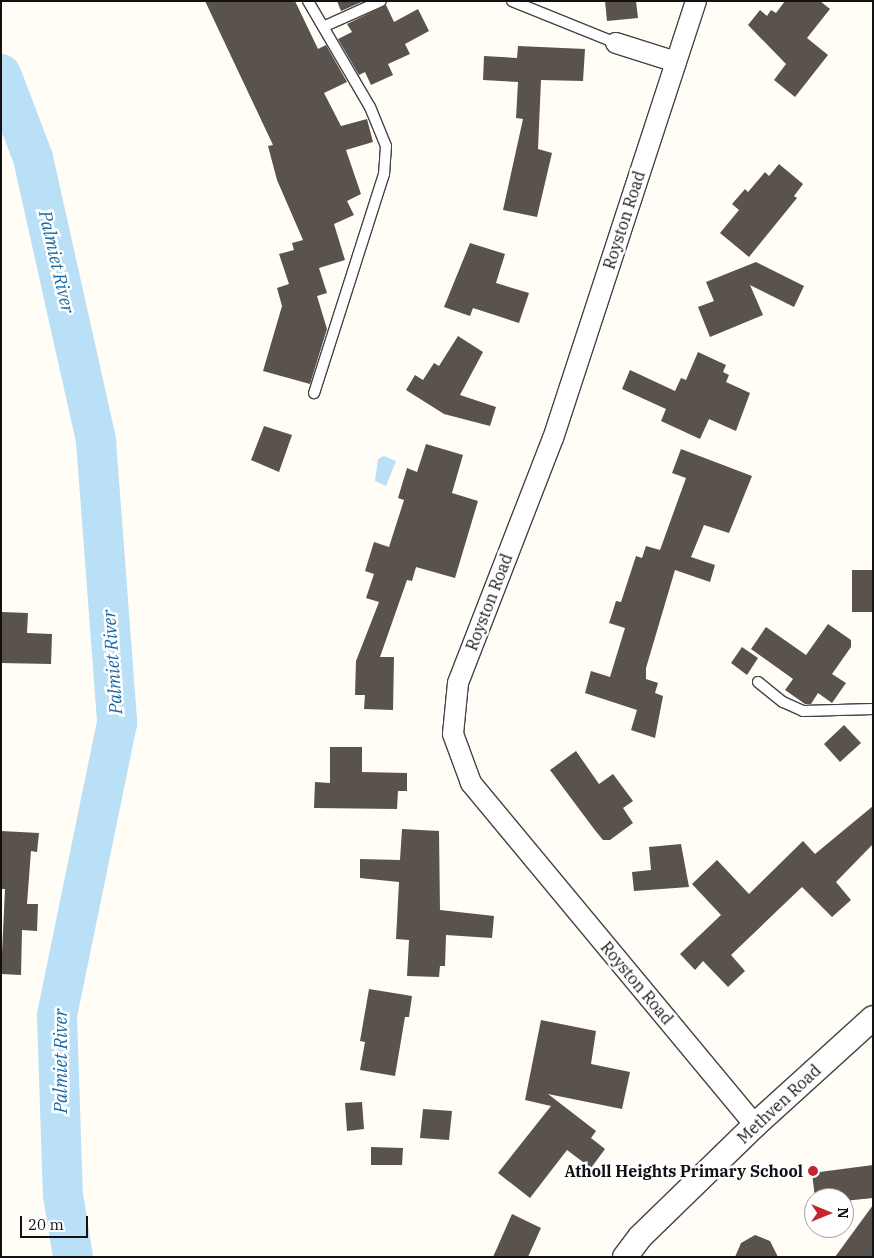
<!DOCTYPE html>
<style>
body{margin:0}
#map{position:relative;width:874px;height:1258px;overflow:hidden;background:#fffdf5;font-family:"IBM Plex Serif",serif}
div>[style]{position:absolute}
.water>*{inset:0;background:#b9e0f7}
.river>*{height:40px;margin:-20px;padding:0 20px;transform-origin:20px;border-radius:20px;background:#b9e0f7}
.building>*{inset:0;background:#5a524d}
.roads{filter:drop-shadow(1px 0 #444) drop-shadow(-1px 0 #444) drop-shadow(0 1px #444) drop-shadow(0 -1px #444)}
.service>*{height:10px;margin:-5px;padding:0 5px;transform-origin:5px;border-radius:5px;background:#fff}
.minor>*{height:20px;margin:-10px;padding:0 10px;transform-origin:10px;border-radius:10px;background:#fff}
.tertiary>*{height:24px;margin:-12px;padding:0 12px;transform-origin:12px;border-radius:12px;background:#fff}
.dots>*{width:14px;height:14px;translate:-50% -50%;box-sizing:border-box;border:2px solid #fff;border-radius:50%}
span{translate:-50% -50%;white-space:nowrap;text-align:center;line-height:1.15;-webkit-text-stroke:5px #fff;paint-order:stroke}
.street-label{font-size:16px;color:#111}
.poi-label{font-size:16px;color:#111;font-weight:700}
.right{translate:-100% -50%;text-align:right}
.water-label{font-size:18px;color:#1768a6;font-style:italic}
.frame{position:absolute;inset:0;border:2px solid #111;pointer-events:none}
.north{position:absolute;left:804px;top:1188px;width:50px;height:50px;box-sizing:border-box;background:#fff;border:1px solid #a0a0a0;border-radius:50%;rotate:90deg;font-size:14px;font-weight:700;line-height:20px;text-align:center;color:#111}
.north::after{content:'';display:block;margin:auto;width:18px;height:22px;background:#c4262e;clip-path:polygon(50% 0,100% 100%,50% 72%,0 100%)}
.scale{position:absolute;left:20px;top:1216px;width:68px;height:22px;box-sizing:border-box;border:2px solid #111;border-top:0;padding-left:6px;font-size:15px;line-height:18px;white-space:nowrap;color:#111;-webkit-text-stroke:4px #fff;paint-order:stroke}
</style>
<div id="map">
<div class="water">
<div style="clip-path:polygon(384px 456px,396px 461px,386px 486px,375px 481px,378px 459px)"></div>
</div>
<div class="river">
<div style="left:1px;top:74px;width:90px;rotate:69.1deg"></div>
<div style="left:33px;top:158px;width:290px;rotate:77.4deg"></div>
<div style="left:96px;top:441px;width:283px;rotate:85.7deg"></div>
<div style="left:117px;top:723px;width:299px;rotate:101.6deg"></div>
<div style="left:57px;top:1016px;width:179px;rotate:88.1deg"></div>
<div style="left:63px;top:1195px;width:63px;rotate:80.8deg"></div>
</div>
<div class="building">
<div style="clip-path:polygon(205px 1px,295px 1px,318px 49px,326px 45px,347px 82px,324px 93px,341px 126px,367px 119px,373px 142px,346px 150px,361px 194px,347px 201px,354px 215px,334px 224px,345px 260px,319px 268px,327px 293px,317px 296px,327px 329px,310px 384px,263px 371px,282px 306px,277px 288px,289px 284px,279px 254px,294px 250px,292px 243px,303px 240px,277px 180px,268px 146px,273px 145px)"></div>
<div style="clip-path:polygon(337px 1px,364px 1px,341px 11px)"></div>
<div style="clip-path:polygon(605px 1px,636px 1px,638px 18px,607px 21px)"></div>
<div style="clip-path:polygon(785px 1px,820px 1px,830px 9px,807px 38px,828px 55px,795px 97px,774px 80px,786px 64px,748px 25px,760px 10px,767px 16px,771px 10px,776px 13px)"></div>
<div style="clip-path:polygon(386px 5px,394px 22px,418px 9px,429px 31px,405px 44px,410px 54px,388px 64px,393px 75px,371px 85px,365px 72px,359px 75px,338px 39px,352px 32px,347px 24px)"></div>
<div style="clip-path:polygon(518px 46px,585px 49px,583px 81px,541px 80px,538px 149px,552px 153px,537px 217px,503px 210px,523px 119px,516px 118px,518px 82px,483px 80px,484px 56px,517px 58px)"></div>
<div style="clip-path:polygon(779px 164px,803px 184px,794px 196px,797px 198px,749px 257px,720px 233px,739px 210px,732px 204px,745px 189px,748px 192px,765px 172px,769px 176px)"></div>
<div style="clip-path:polygon(470px 243px,505px 254px,496px 283px,529px 293px,519px 323px,473px 308px,470px 316px,444px 307px)"></div>
<div style="clip-path:polygon(756px 262px,804px 286px,794px 307px,750px 285px,763px 315px,710px 337px,698px 307px,714px 301px,706px 282px)"></div>
<div style="clip-path:polygon(458px 336px,483px 352px,460px 395px,496px 407px,490px 426px,444px 414px,406px 390px,415px 375px,423px 380px,434px 363px,439px 366px)"></div>
<div style="clip-path:polygon(698px 352px,726px 365px,723px 372px,729px 375px,726px 382px,750px 393px,736px 431px,709px 419px,700px 439px,661px 421px,666px 409px,622px 389px,630px 370px,675px 391px,681px 378px,686px 380px)"></div>
<div style="clip-path:polygon(264px 426px,292px 435px,279px 472px,251px 460px)"></div>
<div style="clip-path:polygon(426px 444px,463px 455px,452px 493px,478px 501px,455px 578px,416px 567px,412px 581px,407px 580px,380px 657px,394px 657px,393px 710px,364px 709px,365px 695px,355px 695px,356px 661px,379px 602px,366px 598px,374px 574px,365px 571px,374px 542px,389px 547px,404px 500px,398px 498px,407px 468px,417px 472px)"></div>
<div style="clip-path:polygon(681px 449px,752px 476px,729px 533px,704px 525px,691px 557px,715px 565px,710px 582px,675px 570px,646px 668px,646px 679px,658px 683px,655px 693px,663px 696px,655px 738px,631px 730px,637px 710px,585px 693px,591px 671px,610px 677px,625px 628px,609px 623px,616px 601px,621px 602px,636px 556px,642px 558px,646px 546px,660px 550px,686px 478px,672px 473px)"></div>
<div style="clip-path:polygon(852px 570px,873px 570px,873px 612px,852px 612px)"></div>
<div style="clip-path:polygon(2px 612px,28px 613px,27px 633px,52px 634px,51px 664px,1px 663px)"></div>
<div style="clip-path:polygon(828px 624px,851px 640px,851px 647px,832px 674px,846px 683px,832px 703px,818px 693px,811px 704px,805px 704px,785px 690px,793px 679px,751px 649px,766px 627px,806px 655px)"></div>
<div style="clip-path:polygon(742px 647px,758px 658px,747px 675px,731px 663px)"></div>
<div style="clip-path:polygon(844px 725px,861px 743px,840px 762px,824px 744px)"></div>
<div style="clip-path:polygon(330px 747px,362px 747px,362px 772px,407px 773px,407px 791px,398px 791px,397px 809px,314px 808px,315px 782px,330px 783px)"></div>
<div style="clip-path:polygon(576px 751px,599px 784px,613px 774px,633px 801px,623px 808px,633px 823px,610px 840px,603px 840px,594px 829px,550px 770px)"></div>
<div style="clip-path:polygon(873px 806px,873px 844px,836px 882px,851px 900px,832px 917px,802px 887px,731px 955px,745px 971px,728px 987px,703px 961px,695px 970px,680px 954px,721px 915px,692px 884px,717px 860px,749px 894px,803px 841px,815px 854px)"></div>
<div style="clip-path:polygon(402px 829px,439px 831px,440px 910px,494px 916px,492px 938px,446px 935px,445px 966px,440px 966px,439px 977px,407px 976px,409px 940px,396px 939px,399px 882px,360px 878px,360px 859px,400px 860px)"></div>
<div style="clip-path:polygon(1px 831px,39px 833px,37px 852px,31px 851px,27px 904px,38px 904px,37px 931px,22px 930px,21px 975px,1px 974px,5px 889px,1px 889px)"></div>
<div style="clip-path:polygon(681px 844px,689px 887px,634px 891px,632px 872px,651px 870px,649px 847px)"></div>
<div style="clip-path:polygon(369px 989px,412px 996px,409px 1017px,405px 1017px,395px 1076px,360px 1070px,365px 1042px,360px 1041px)"></div>
<div style="clip-path:polygon(541px 1020px,596px 1031px,591px 1064px,630px 1072px,622px 1109px,548px 1094px,596px 1131px,591px 1138px,605px 1149px,591px 1168px,567px 1150px,530px 1198px,498px 1173px,551px 1106px,525px 1100px)"></div>
<div style="clip-path:polygon(362px 1102px,364px 1129px,347px 1131px,345px 1103px)"></div>
<div style="clip-path:polygon(423px 1109px,452px 1111px,449px 1140px,420px 1138px)"></div>
<div style="clip-path:polygon(371px 1147px,403px 1148px,402px 1165px,371px 1165px)"></div>
<div style="clip-path:polygon(873px 1165px,873px 1198px,844px 1201px,844px 1198px,815px 1198px,812px 1173px)"></div>
<div style="clip-path:polygon(873px 1205px,873px 1257px,835px 1257px)"></div>
<div style="clip-path:polygon(512px 1214px,541px 1228px,528px 1257px,493px 1257px)"></div>
<div style="clip-path:polygon(755px 1235px,770px 1241px,778px 1257px,735px 1257px,741px 1243px)"></div>
</div>
<div class="roads">
<div class="service">
<div style="left:308px;top:1px;width:123px;rotate:59.7deg"></div>
<div style="left:370px;top:107px;width:42px;rotate:67.7deg"></div>
<div style="left:386px;top:146px;width:28px;rotate:94deg"></div>
<div style="left:384px;top:174px;width:230px;rotate:107.7deg"></div>
<div style="left:512px;top:1px;width:112px;rotate:22deg"></div>
<div style="left:325px;top:26px;width:61px;rotate:-24.1deg"></div>
<div style="left:758px;top:682px;width:32px;rotate:39deg"></div>
<div style="left:783px;top:702px;width:22px;rotate:24deg"></div>
<div style="left:803px;top:711px;width:70px;rotate:-1.6deg"></div>
</div>
<div class="minor">
<div style="left:696px;top:1px;width:460px;rotate:108.1deg"></div>
<div style="left:553px;top:438px;width:263px;rotate:111.2deg"></div>
<div style="left:458px;top:683px;width:51px;rotate:95.6deg"></div>
<div style="left:453px;top:734px;width:52px;rotate:69.8deg"></div>
<div style="left:471px;top:783px;width:445px;rotate:50.3deg"></div>
<div style="left:616px;top:43px;width:63px;rotate:17.6deg"></div>
</div>
<div class="tertiary">
<div style="left:625px;top:1257px;width:25px;rotate:-53deg"></div>
<div style="left:640px;top:1237px;width:161px;rotate:-44.2deg"></div>
<div style="left:755px;top:1125px;width:159px;rotate:-42.2deg"></div>
</div>
</div>
<div class="dots">
<div style="left:813px;top:1171px;background:#c4262e"></div>
</div>
<div class="street-label">
<span style="left:624px;top:220px;rotate:-72deg">Royston Road</span>
<span style="left:489px;top:602px;rotate:-69deg">Royston Road</span>
<span style="left:637px;top:983px;rotate:50deg">Royston Road</span>
<span style="left:779px;top:1104px;rotate:-43deg">Methven Road</span>
</div>
<div class="poi-label">
<span class="right" style="left:803px;top:1171px">Atholl Heights Primary School</span>
</div>
<div class="water-label">
<span style="left:56px;top:262px;rotate:77deg">Palmiet River</span>
<span style="left:113px;top:662px;rotate:-94deg">Palmiet River</span>
<span style="left:61px;top:1061px;rotate:-90deg">Palmiet River</span>
</div>
<div class="frame"></div>
<div class="north">N</div>
<div class="scale">20 m</div>
</div>
